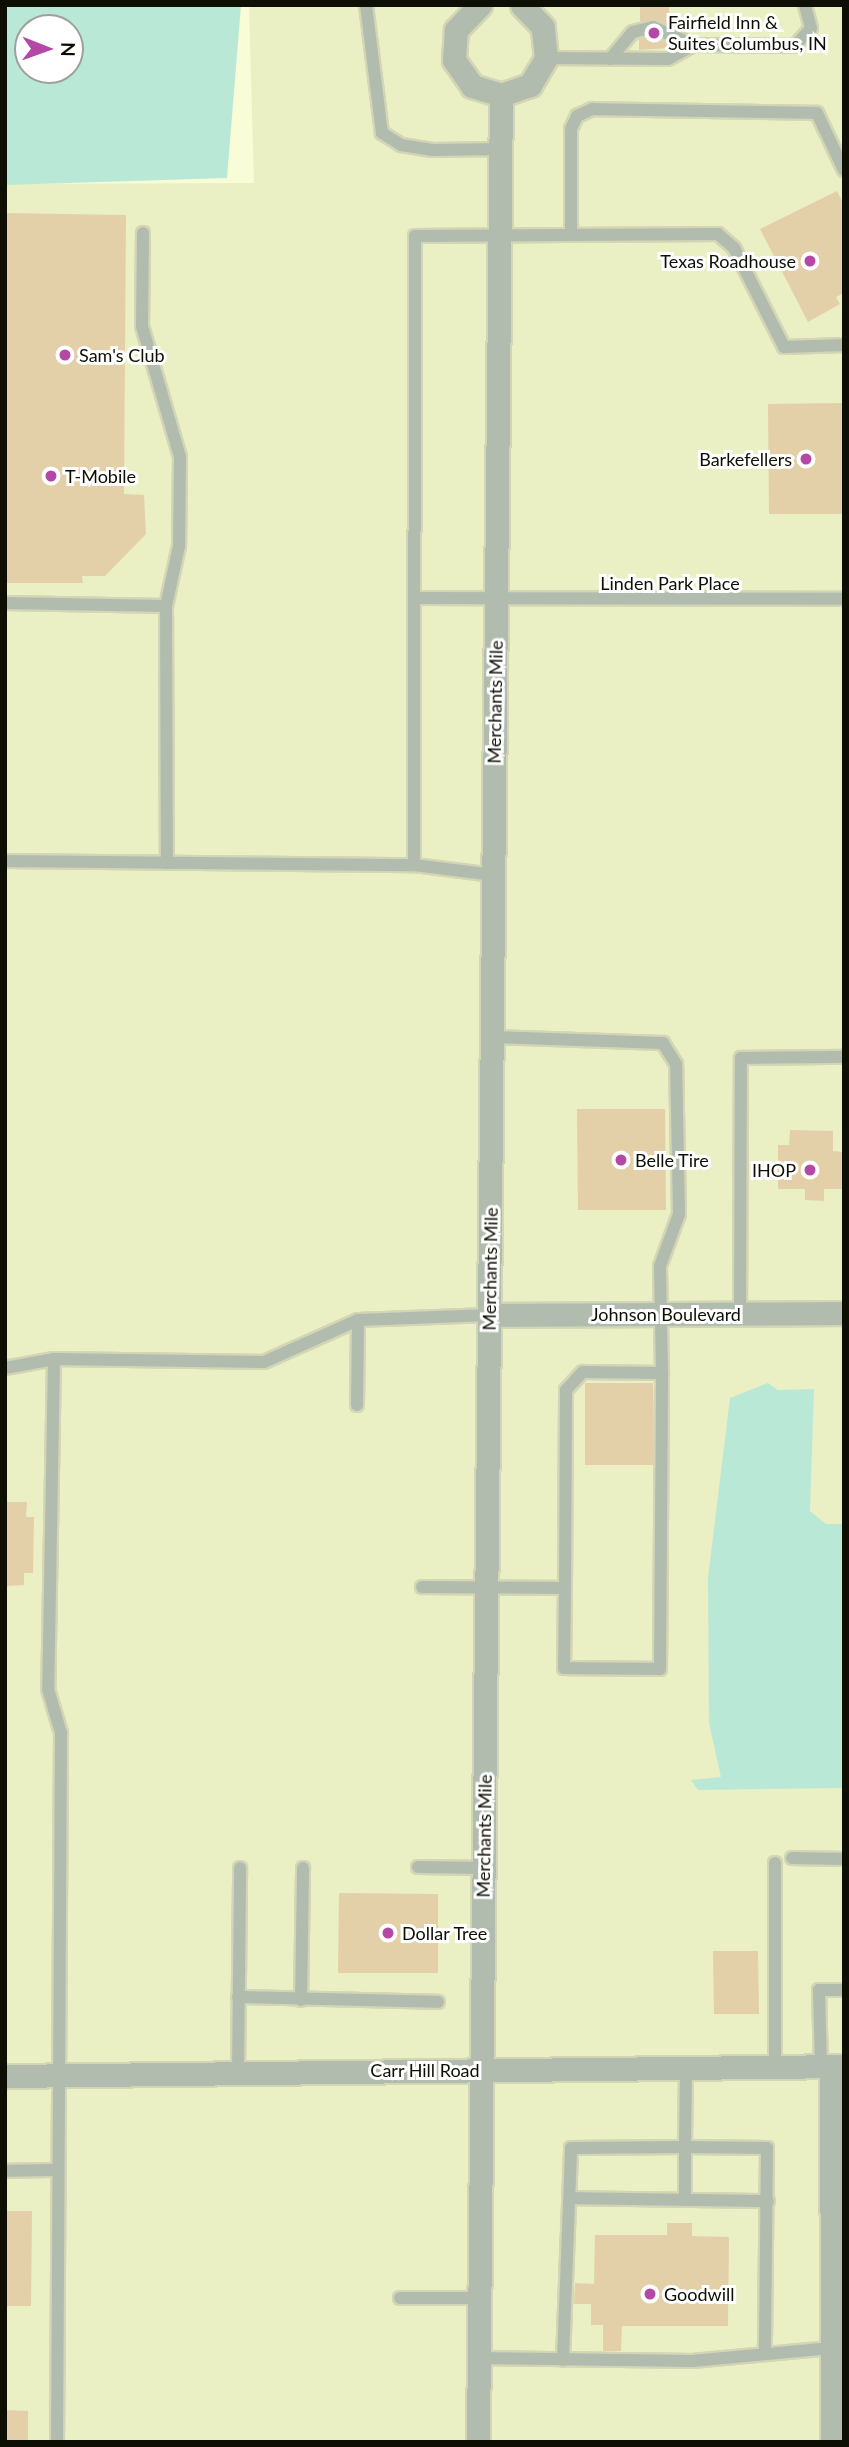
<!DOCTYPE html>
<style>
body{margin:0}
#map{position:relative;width:849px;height:2447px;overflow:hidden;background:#f8fcd7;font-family:Lato,sans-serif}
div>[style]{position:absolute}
.built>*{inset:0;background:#eaefc4}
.water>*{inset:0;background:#b9e9d6}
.building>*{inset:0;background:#e3d0a9}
.roads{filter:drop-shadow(2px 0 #d3d6b5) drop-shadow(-2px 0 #d3d6b5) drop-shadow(0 2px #d3d6b5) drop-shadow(0 -2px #d3d6b5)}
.service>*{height:12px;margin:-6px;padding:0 6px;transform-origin:6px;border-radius:6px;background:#b1bcaf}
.minor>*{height:23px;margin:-11.5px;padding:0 11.5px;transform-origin:11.5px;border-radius:11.5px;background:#b1bcaf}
.dots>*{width:19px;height:19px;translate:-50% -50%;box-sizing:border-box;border:4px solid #fff;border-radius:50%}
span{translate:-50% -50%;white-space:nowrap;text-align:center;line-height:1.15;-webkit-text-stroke:6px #fff;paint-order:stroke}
.poi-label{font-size:18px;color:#0e0f04}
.left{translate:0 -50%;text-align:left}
.right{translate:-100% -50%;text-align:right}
.street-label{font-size:18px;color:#0e0f04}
.frame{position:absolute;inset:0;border:7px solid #0e0f04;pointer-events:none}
.north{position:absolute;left:14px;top:14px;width:70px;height:70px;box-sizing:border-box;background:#fff;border:2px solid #9f9f9b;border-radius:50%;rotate:91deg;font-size:19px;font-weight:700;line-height:28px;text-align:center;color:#0e0f04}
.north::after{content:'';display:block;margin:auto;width:24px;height:32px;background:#b448a7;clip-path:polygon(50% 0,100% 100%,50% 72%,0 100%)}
</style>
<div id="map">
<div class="built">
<div style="clip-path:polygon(249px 5px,844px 5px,844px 2442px,5px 2442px,5px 184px,254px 183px)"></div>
</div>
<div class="water">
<div style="clip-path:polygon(evenodd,5px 5px,241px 5px,227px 178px,5px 185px,5px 5px,28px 28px,70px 28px,70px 70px,28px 70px,28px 28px)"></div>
<div style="clip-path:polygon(768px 1383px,778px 1390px,814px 1389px,810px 1511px,826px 1524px,844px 1524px,844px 1788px,698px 1790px,691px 1780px,721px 1777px,709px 1723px,708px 1578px,730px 1398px)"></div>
</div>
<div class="building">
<div style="clip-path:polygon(640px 5px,669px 5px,669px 25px,640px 21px)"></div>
<div style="clip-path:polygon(652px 36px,669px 44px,669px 48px,639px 50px,639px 39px)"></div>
<div style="clip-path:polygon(837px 191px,844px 205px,844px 293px,836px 297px,840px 304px,808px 322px,760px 229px)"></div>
<div style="clip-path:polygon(5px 213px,126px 215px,124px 494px,144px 495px,146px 534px,105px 576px,82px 576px,83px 583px,5px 583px)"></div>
<div style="clip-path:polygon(844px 403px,844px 514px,769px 514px,768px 404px)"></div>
<div style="clip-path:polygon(577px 1109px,665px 1109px,666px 1210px,578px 1210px)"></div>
<div style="clip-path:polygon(790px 1130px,833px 1131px,833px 1151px,842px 1152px,842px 1189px,824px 1189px,824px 1201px,805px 1200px,805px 1189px,778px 1189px,778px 1145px,789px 1145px)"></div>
<div style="clip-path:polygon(585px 1383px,653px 1383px,653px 1465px,585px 1465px)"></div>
<div style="clip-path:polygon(5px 1502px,27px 1502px,26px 1517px,34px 1517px,33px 1573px,24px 1573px,24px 1585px,5px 1586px)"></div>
<div style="clip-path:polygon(339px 1893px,438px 1894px,438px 1973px,338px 1973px)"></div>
<div style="clip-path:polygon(713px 1951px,758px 1951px,759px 2014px,714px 2014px)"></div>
<div style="clip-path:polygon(5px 2211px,32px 2211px,31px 2306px,5px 2306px)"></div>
<div style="clip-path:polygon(667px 2223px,692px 2223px,692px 2236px,729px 2237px,728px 2326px,622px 2326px,621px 2351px,603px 2351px,603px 2325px,591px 2325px,591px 2304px,574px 2304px,575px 2283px,594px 2284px,595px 2235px,667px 2235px)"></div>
<div style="clip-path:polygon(5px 2410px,28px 2411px,28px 2442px,5px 2442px)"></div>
</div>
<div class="roads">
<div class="service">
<div style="left:366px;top:5px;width:129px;rotate:82.9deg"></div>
<div style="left:382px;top:133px;width:22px;rotate:32deg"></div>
<div style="left:401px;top:145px;width:32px;rotate:9deg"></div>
<div style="left:433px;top:150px;width:67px;rotate:-0.9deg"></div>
<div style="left:546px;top:58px;width:122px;rotate:0.5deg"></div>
<div style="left:668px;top:59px;width:29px;rotate:-29deg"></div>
<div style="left:610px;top:59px;width:35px;rotate:-50deg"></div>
<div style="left:633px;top:32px;width:21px;rotate:-14deg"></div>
<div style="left:653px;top:27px;width:44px;rotate:24.2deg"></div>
<div style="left:693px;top:45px;width:102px;rotate:0.6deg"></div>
<div style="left:795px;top:46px;width:24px;rotate:-48deg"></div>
<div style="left:811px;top:28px;width:24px;rotate:-105deg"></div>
<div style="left:143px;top:233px;width:93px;rotate:90.6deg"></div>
<div style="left:142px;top:326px;width:136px;rotate:73.8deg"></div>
<div style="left:180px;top:457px;width:89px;rotate:90.6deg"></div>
<div style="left:179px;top:546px;width:61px;rotate:102.2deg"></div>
<div style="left:166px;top:606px;width:257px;rotate:89.8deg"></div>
<div style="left:571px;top:235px;width:106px;rotate:-90deg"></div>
<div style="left:571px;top:129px;width:14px;rotate:-65deg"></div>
<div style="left:577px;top:116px;width:17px;rotate:-25deg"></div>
<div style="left:592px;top:109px;width:225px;rotate:1deg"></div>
<div style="left:817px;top:113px;width:63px;rotate:64.7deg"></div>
<div style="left:414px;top:598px;width:430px;rotate:0.1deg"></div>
<div style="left:5px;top:603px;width:161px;rotate:1.1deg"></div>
<div style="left:5px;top:861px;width:409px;rotate:0.6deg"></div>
<div style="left:414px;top:865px;width:80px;rotate:7.2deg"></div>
<div style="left:414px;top:865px;width:629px;rotate:-89.91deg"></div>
<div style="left:415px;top:236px;width:303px;rotate:-0.4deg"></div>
<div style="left:718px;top:234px;width:21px;rotate:41deg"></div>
<div style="left:734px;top:248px;width:111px;rotate:63.2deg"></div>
<div style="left:784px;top:347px;width:60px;rotate:-1.9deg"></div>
<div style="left:740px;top:1314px;width:256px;rotate:-89.8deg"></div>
<div style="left:741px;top:1058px;width:103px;rotate:-0.6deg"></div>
<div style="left:54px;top:1359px;width:330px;rotate:91deg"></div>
<div style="left:48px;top:1689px;width:46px;rotate:73.5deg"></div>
<div style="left:61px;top:1733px;width:709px;rotate:90.32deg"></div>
<div style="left:5px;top:1368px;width:50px;rotate:-10.4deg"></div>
<div style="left:54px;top:1359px;width:210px;rotate:0.8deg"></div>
<div style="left:264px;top:1362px;width:103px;rotate:-24.1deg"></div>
<div style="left:358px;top:1320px;width:131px;rotate:-2.2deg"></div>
<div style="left:357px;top:1405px;width:85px;rotate:-89.3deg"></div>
<div style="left:422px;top:1587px;width:143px;rotate:0.4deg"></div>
<div style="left:565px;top:1588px;width:198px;rotate:-89.7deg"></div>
<div style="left:566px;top:1390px;width:25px;rotate:-47deg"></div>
<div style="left:583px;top:1372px;width:79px;rotate:0.7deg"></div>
<div style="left:662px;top:1373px;width:107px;rotate:-91.1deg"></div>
<div style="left:660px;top:1266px;width:55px;rotate:-69.9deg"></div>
<div style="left:679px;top:1214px;width:150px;rotate:-91.1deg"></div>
<div style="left:676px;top:1064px;width:25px;rotate:-122deg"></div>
<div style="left:663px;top:1043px;width:170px;rotate:-178deg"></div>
<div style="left:565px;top:1588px;width:80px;rotate:90.7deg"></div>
<div style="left:564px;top:1668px;width:96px;rotate:0.6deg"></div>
<div style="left:660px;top:1669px;width:296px;rotate:-89.6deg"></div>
<div style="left:792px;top:1858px;width:52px;rotate:1.1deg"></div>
<div style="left:775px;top:1863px;width:205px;rotate:90deg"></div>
<div style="left:418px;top:1867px;width:66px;rotate:0.9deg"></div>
<div style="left:238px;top:1997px;width:200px;rotate:1.4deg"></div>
<div style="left:301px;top:2000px;width:132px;rotate:-89.1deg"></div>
<div style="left:821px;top:2067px;width:77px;rotate:-91.5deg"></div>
<div style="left:819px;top:1990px;width:25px"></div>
<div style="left:686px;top:2071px;width:76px;rotate:90.8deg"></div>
<div style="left:685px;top:2147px;width:82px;rotate:0.7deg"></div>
<div style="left:767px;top:2148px;width:204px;rotate:90.6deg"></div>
<div style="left:238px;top:2072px;width:204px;rotate:-89.4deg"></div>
<div style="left:5px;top:2171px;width:53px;rotate:-1.1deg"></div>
<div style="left:571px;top:2198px;width:197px;rotate:0.9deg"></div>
<div style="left:400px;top:2298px;width:80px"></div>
<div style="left:479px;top:2358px;width:213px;rotate:0.8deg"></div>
<div style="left:692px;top:2361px;width:140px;rotate:-5.3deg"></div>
<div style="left:563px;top:2360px;width:212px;rotate:-87.8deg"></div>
<div style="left:571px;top:2148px;width:114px;rotate:-0.5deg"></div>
<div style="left:685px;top:2147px;width:53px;rotate:90deg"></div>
</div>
<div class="minor">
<div style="left:480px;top:5px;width:35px;rotate:134deg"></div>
<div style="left:456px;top:30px;width:30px;rotate:94deg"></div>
<div style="left:454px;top:60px;width:32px;rotate:55deg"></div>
<div style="left:472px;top:86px;width:30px;rotate:17deg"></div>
<div style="left:501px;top:95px;width:31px;rotate:-19deg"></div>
<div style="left:530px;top:85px;width:31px;rotate:-59deg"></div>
<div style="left:546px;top:58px;width:31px;rotate:-96deg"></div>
<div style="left:543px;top:27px;width:30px;rotate:-134deg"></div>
<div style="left:489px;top:1315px;width:355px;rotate:-0.3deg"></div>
<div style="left:831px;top:2066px;width:376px;rotate:89.8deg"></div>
<div style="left:5px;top:2076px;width:839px;rotate:-0.68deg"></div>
<div style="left:478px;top:2442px;width:2347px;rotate:-89.44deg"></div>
</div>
</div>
<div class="dots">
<div style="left:654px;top:33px;background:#b448a7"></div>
<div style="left:810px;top:261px;background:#b448a7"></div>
<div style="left:65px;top:355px;background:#b448a7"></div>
<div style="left:806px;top:459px;background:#b448a7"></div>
<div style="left:51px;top:476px;background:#b448a7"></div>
<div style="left:621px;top:1160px;background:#b448a7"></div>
<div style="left:810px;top:1170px;background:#b448a7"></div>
<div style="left:388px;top:1933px;background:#b448a7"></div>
<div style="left:650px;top:2294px;background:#b448a7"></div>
</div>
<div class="poi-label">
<span class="left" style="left:668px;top:33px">Fairfield Inn &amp;<br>Suites Columbus, IN</span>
<span class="right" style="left:796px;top:261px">Texas Roadhouse</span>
<span class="left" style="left:79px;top:355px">Sam's Club</span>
<span class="right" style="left:792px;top:459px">Barkefellers</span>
<span class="left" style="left:65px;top:476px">T-Mobile</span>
<span class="left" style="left:635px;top:1160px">Belle Tire</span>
<span class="right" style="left:796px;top:1170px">IHOP</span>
<span class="left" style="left:402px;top:1933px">Dollar Tree</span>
<span class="left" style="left:664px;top:2294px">Goodwill</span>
</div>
<div class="street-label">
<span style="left:670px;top:583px">Linden Park Place</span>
<span style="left:495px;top:702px;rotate:-89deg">Merchants Mile</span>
<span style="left:490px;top:1269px;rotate:-89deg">Merchants Mile</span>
<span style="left:666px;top:1314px">Johnson Boulevard</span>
<span style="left:484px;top:1836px;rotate:-89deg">Merchants Mile</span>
<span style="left:425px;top:2070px">Carr Hill Road</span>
</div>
<div class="frame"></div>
<div class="north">N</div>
</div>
